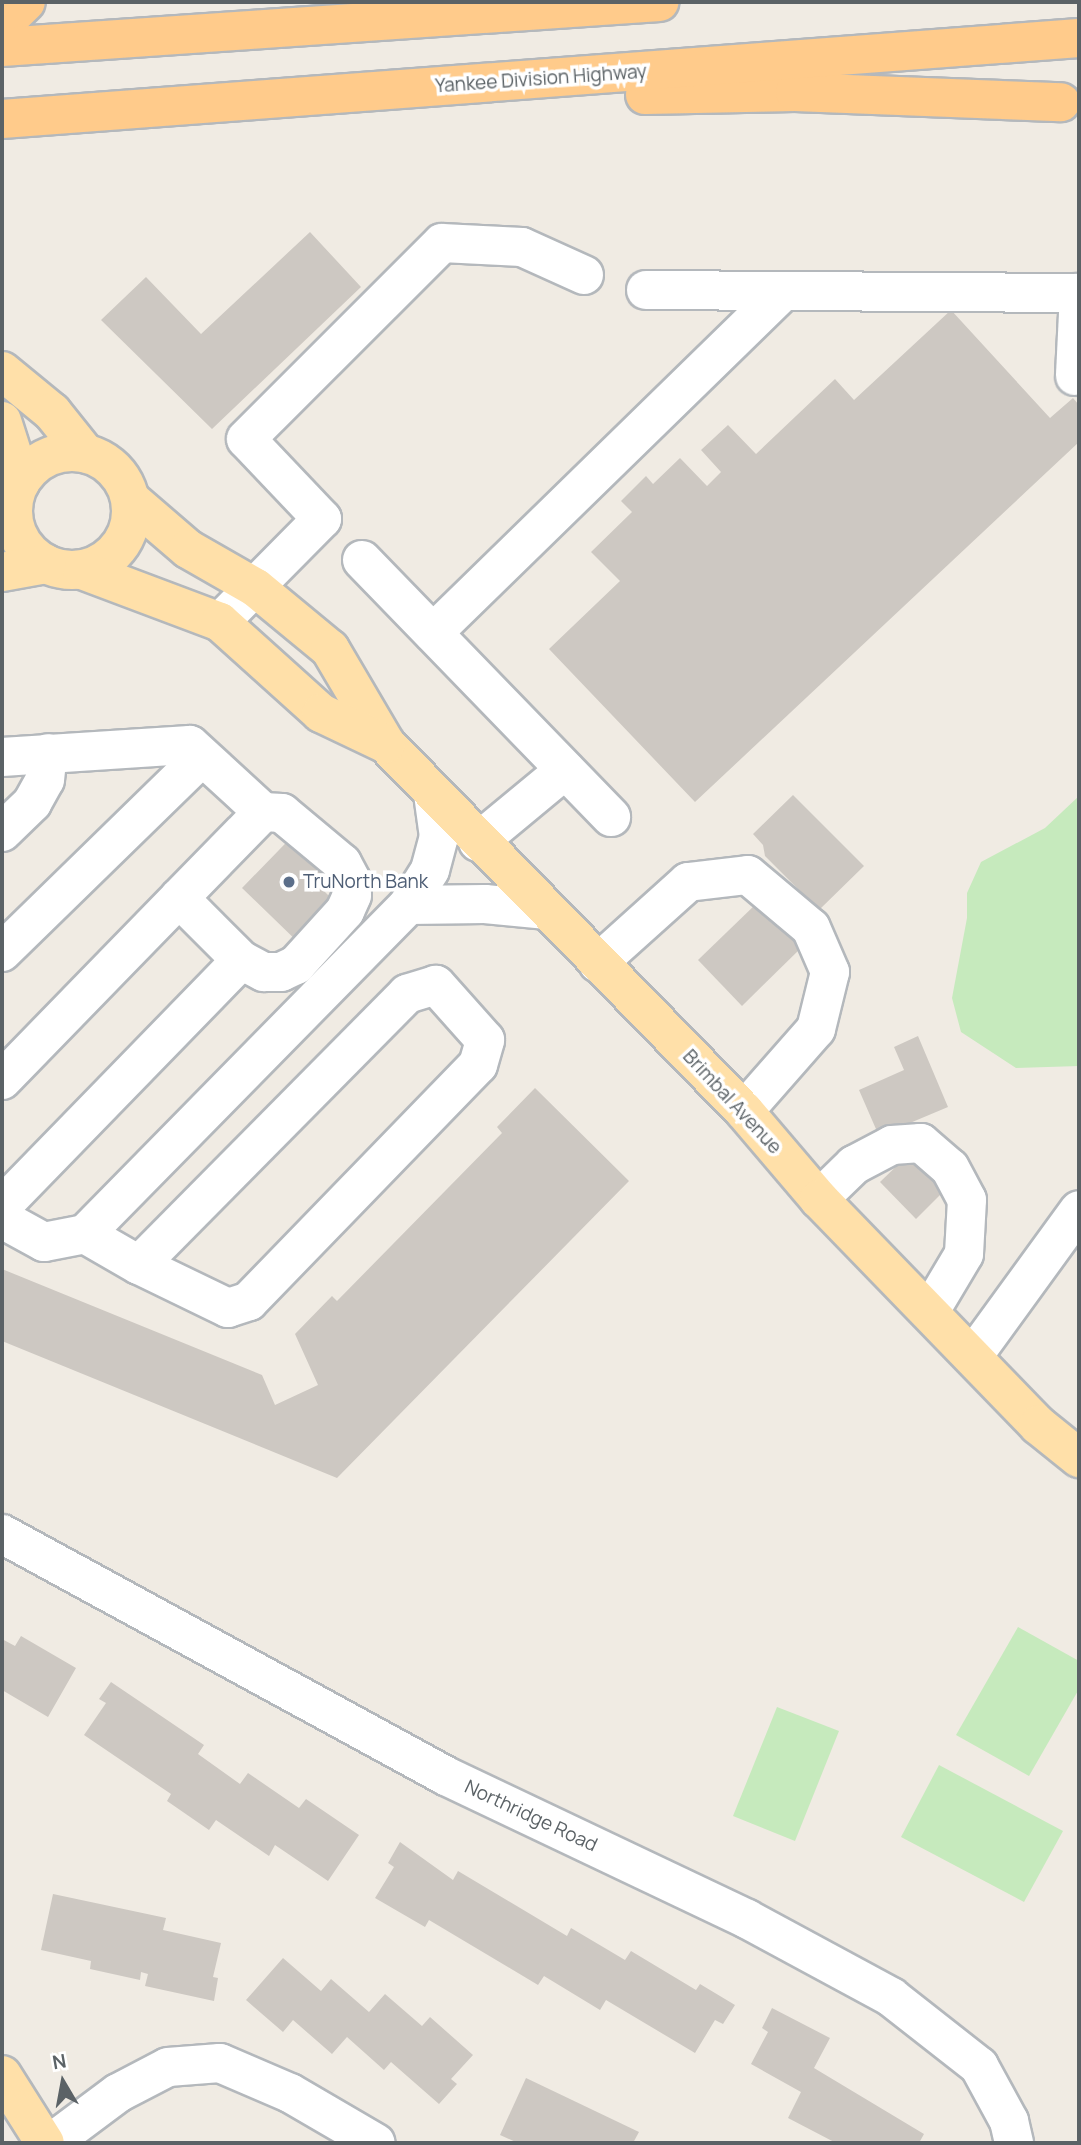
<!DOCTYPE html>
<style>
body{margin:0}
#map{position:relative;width:1081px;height:2145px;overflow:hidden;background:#f0ebe3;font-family:Manrope,sans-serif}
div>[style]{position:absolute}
.green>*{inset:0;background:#c6eabd}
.building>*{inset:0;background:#cdc8c2}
.roads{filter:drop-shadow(2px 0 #b4b8bc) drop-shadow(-2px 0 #b4b8bc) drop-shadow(0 2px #b4b8bc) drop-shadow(0 -2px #b4b8bc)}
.minor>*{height:38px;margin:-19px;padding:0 19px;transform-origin:19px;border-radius:19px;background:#fff}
.major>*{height:38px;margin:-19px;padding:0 19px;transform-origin:19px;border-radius:19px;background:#ffe0a9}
.major>.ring{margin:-19px;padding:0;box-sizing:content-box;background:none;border:38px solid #ffe0a9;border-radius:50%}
.highway>*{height:38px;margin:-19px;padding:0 19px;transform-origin:19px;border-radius:19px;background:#ffcb8b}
.dots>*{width:19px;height:19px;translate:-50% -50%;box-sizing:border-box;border:4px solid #fff;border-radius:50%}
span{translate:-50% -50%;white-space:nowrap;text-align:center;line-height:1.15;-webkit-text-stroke:7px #fff;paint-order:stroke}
.street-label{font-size:19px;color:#5b6266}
.service-label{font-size:19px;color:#4e5e75}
.left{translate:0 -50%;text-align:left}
.frame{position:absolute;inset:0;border:4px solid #5b6266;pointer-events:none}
.north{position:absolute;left:28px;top:2047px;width:70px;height:70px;-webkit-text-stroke:5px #fff;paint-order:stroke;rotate:350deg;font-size:19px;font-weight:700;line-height:28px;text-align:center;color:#5b6266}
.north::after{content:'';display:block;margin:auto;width:24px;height:32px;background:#5b6266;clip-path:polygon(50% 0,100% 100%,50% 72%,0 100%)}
</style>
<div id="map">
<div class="green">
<div style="clip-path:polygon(1079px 796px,1079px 1066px,1016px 1068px,961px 1032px,952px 998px,967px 918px,967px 893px,981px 862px,1045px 828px)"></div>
<div style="clip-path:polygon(1018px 1627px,1079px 1661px,1079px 1689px,1029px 1776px,956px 1735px)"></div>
<div style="clip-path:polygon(777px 1707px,839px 1731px,795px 1841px,733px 1816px)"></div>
<div style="clip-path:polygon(939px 1765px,1063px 1831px,1024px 1902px,901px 1837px)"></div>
</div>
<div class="building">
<div style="clip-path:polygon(310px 232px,361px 287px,212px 429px,101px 320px,146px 277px,201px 334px)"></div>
<div style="clip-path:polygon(951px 310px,1050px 418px,1073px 398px,1079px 405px,1079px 442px,695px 802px,549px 649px,620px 581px,591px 552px,632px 512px,621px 501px,646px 476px,653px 484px,680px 458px,707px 486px,721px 472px,701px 450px,728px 425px,756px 454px,835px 379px,854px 400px)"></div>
<div style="clip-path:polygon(793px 795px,864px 866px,819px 910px,765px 856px,763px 845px,753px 834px)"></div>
<div style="clip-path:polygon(311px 817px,336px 876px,323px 890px,342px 909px,304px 948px,242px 888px)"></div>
<div style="clip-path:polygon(757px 903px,801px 948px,742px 1006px,698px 960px)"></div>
<div style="clip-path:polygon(918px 1036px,948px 1107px,879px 1136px,859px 1090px,904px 1070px,894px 1047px)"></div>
<div style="clip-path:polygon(535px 1088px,629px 1181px,337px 1478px,2px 1341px,2px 1269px,262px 1375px,275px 1405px,318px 1385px,295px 1334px,332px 1296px,337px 1301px,502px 1133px,497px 1127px)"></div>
<div style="clip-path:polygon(908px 1155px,943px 1192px,916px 1219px,880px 1182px)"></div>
<div style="clip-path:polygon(21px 1636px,76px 1668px,48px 1717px,2px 1690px,2px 1639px,15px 1646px)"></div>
<div style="clip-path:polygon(111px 1682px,204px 1745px,198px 1754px,240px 1784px,248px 1773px,299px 1808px,306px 1799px,359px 1835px,328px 1881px,275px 1845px,269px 1856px,216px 1820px,209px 1830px,167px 1801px,171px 1794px,84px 1735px,106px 1703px,99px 1699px)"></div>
<div style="clip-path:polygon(400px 1842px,453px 1880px,458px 1871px,567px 1936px,571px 1928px,625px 1960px,631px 1951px,696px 1990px,700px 1984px,735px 2005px,723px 2024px,715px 2020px,695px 2053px,606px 2000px,600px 2010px,544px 1976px,538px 1985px,429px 1920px,425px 1927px,375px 1898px,394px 1867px,388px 1863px)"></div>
<div style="clip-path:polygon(53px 1894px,166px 1918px,163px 1930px,221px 1943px,213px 1977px,218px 1978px,214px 2001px,145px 1986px,148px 1974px,141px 1972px,140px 1980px,90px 1969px,91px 1961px,41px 1950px)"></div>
<div style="clip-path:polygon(283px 1958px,321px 1991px,331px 1979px,369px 2012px,385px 1994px,422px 2026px,430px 2017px,473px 2055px,451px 2079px,457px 2084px,439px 2104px,391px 2062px,384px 2070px,347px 2037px,332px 2054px,293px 2020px,283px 2032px,246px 2000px)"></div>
<div style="clip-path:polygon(772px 2008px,830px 2038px,814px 2068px,924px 2134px,919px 2143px,836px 2143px,788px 2118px,801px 2092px,751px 2064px,768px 2032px,762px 2028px)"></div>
<div style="clip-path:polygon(526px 2078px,639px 2132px,633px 2143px,518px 2143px,500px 2135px)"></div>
</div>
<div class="roads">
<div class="minor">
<div style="left:646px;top:290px;width:433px;rotate:0.4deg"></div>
<div style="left:1079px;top:293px;width:83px;rotate:92.8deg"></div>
<div style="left:362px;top:560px;width:358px;rotate:45.9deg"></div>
<div style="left:220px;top:622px;width:145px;rotate:-45.3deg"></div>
<div style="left:322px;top:519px;width:110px;rotate:-133.5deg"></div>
<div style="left:246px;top:439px;width:277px;rotate:-45deg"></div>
<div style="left:442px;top:243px;width:80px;rotate:2.9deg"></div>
<div style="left:522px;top:247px;width:68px;rotate:24.3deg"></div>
<div style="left:433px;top:633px;width:489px;rotate:-44.3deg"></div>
<div style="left:2px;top:757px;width:188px;rotate:-3.7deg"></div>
<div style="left:190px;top:745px;width:99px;rotate:42.5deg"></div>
<div style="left:263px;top:812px;width:120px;rotate:134.3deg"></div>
<div style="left:179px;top:898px;width:88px;rotate:45deg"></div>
<div style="left:241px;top:960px;width:26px;rotate:28deg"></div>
<div style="left:264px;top:972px;width:17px"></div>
<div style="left:281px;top:972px;width:17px;rotate:-25deg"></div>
<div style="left:296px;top:965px;width:73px;rotate:-47.8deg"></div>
<div style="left:345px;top:911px;width:17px;rotate:-66deg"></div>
<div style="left:352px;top:895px;width:15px;rotate:-94deg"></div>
<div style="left:351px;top:880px;width:19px;rotate:-118deg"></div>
<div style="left:342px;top:863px;width:78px;rotate:-140.2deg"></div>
<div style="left:282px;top:813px;width:19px;rotate:-177deg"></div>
<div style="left:2px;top:832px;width:42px;rotate:-44deg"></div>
<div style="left:32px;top:803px;width:26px;rotate:-61deg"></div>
<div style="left:45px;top:780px;width:27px;rotate:-84deg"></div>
<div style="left:478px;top:842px;width:113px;rotate:-39.6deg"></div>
<div style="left:408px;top:905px;width:77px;rotate:-0.7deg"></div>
<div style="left:485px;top:904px;width:60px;rotate:5.7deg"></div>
<div style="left:2px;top:952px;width:279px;rotate:-44.3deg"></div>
<div style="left:598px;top:963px;width:121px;rotate:-42deg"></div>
<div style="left:688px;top:882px;width:60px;rotate:-6.7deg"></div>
<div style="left:748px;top:875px;width:82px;rotate:40.1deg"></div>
<div style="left:811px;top:928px;width:48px;rotate:66.6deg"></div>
<div style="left:830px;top:972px;width:59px;rotate:103.8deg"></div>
<div style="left:816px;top:1029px;width:109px;rotate:131.3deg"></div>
<div style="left:2px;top:1080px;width:254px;rotate:-45.8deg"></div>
<div style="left:819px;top:1199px;width:49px;rotate:-44.2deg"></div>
<div style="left:854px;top:1165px;width:43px;rotate:-27.8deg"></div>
<div style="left:892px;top:1145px;width:29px;rotate:-4deg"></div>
<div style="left:921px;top:1143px;width:38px;rotate:41deg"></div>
<div style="left:950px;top:1168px;width:36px;rotate:62deg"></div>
<div style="left:967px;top:1200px;width:54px;rotate:93.2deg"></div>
<div style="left:964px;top:1254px;width:66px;rotate:120.8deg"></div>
<div style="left:2px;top:1206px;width:343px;rotate:-45.8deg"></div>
<div style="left:2px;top:1219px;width:48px;rotate:28.7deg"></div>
<div style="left:44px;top:1242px;width:42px;rotate:-11deg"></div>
<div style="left:85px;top:1234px;width:461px;rotate:-45.5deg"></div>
<div style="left:408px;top:905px;width:41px;rotate:-57.8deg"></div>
<div style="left:430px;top:870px;width:34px;rotate:-75deg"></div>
<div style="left:439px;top:837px;width:43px;rotate:-97.9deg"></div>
<div style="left:85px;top:1234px;width:62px;rotate:29.9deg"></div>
<div style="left:139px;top:1265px;width:99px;rotate:25.8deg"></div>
<div style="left:228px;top:1308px;width:22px;rotate:-18deg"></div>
<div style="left:249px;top:1301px;width:329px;rotate:-45.9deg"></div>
<div style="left:478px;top:1065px;width:26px;rotate:-74deg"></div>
<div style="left:485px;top:1040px;width:74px;rotate:-131.7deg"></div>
<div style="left:436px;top:985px;width:30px;rotate:163deg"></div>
<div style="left:407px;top:994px;width:381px;rotate:134.7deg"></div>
<div style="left:973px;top:1356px;width:180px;rotate:-54deg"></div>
<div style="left:2px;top:1534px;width:506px;rotate:28.59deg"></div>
<div style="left:446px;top:1776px;width:333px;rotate:25.4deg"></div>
<div style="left:747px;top:1919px;width:164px;rotate:28.4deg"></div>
<div style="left:891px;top:1997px;width:112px;rotate:38.1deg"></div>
<div style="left:979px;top:2066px;width:63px;rotate:61.4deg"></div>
<div style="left:1009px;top:2121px;width:23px;rotate:77deg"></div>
<div style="left:51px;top:2143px;width:84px;rotate:-36.7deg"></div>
<div style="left:118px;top:2093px;width:56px;rotate:-27.5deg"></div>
<div style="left:168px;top:2067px;width:52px;rotate:-4.4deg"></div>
<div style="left:220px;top:2063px;width:76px;rotate:23.2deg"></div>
<div style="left:290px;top:2093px;width:99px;rotate:30.2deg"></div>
</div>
<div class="major">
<div style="left:2px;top:371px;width:65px;rotate:39.4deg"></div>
<div style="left:52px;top:412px;width:53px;rotate:51.2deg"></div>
<div style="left:2px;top:421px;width:63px;rotate:72.4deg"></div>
<div class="ring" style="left:13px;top:452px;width:80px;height:80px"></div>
<div style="left:131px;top:500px;width:75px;rotate:40.7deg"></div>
<div style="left:188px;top:549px;width:78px;rotate:29.8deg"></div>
<div style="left:256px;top:588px;width:96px;rotate:39.5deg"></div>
<div style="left:330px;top:649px;width:110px;rotate:59.5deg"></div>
<div style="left:386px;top:744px;width:513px;rotate:45.71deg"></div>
<div style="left:744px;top:1111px;width:116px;rotate:49.6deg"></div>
<div style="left:819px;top:1199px;width:315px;rotate:45.9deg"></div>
<div style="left:1038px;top:1425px;width:53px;rotate:38.8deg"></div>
<div style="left:82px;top:570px;width:147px;rotate:20.6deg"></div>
<div style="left:220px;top:622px;width:136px;rotate:42deg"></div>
<div style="left:321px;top:713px;width:72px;rotate:25.5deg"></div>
<div style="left:2px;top:572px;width:45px;rotate:-10.3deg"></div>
<div style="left:2px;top:2075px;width:80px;rotate:57.7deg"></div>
</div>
<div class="highway">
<div style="left:2px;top:25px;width:33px;rotate:-44deg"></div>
<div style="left:2px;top:47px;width:659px;rotate:-3.92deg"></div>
<div style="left:645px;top:95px;width:150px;rotate:-1.1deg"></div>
<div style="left:795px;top:92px;width:266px;rotate:2.2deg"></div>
<div style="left:2px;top:119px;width:1080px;rotate:-4.3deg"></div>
</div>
</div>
<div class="dots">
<div style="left:289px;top:882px;background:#5c6f8a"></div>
</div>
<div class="street-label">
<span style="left:541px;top:79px;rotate:-4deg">Yankee Division Highway</span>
<span style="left:732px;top:1102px;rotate:47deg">Brimbal Avenue</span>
<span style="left:531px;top:1816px;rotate:25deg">Northridge Road</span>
</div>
<div class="service-label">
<span class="left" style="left:303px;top:882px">TruNorth Bank</span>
</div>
<div class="frame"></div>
<div class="north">N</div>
</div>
